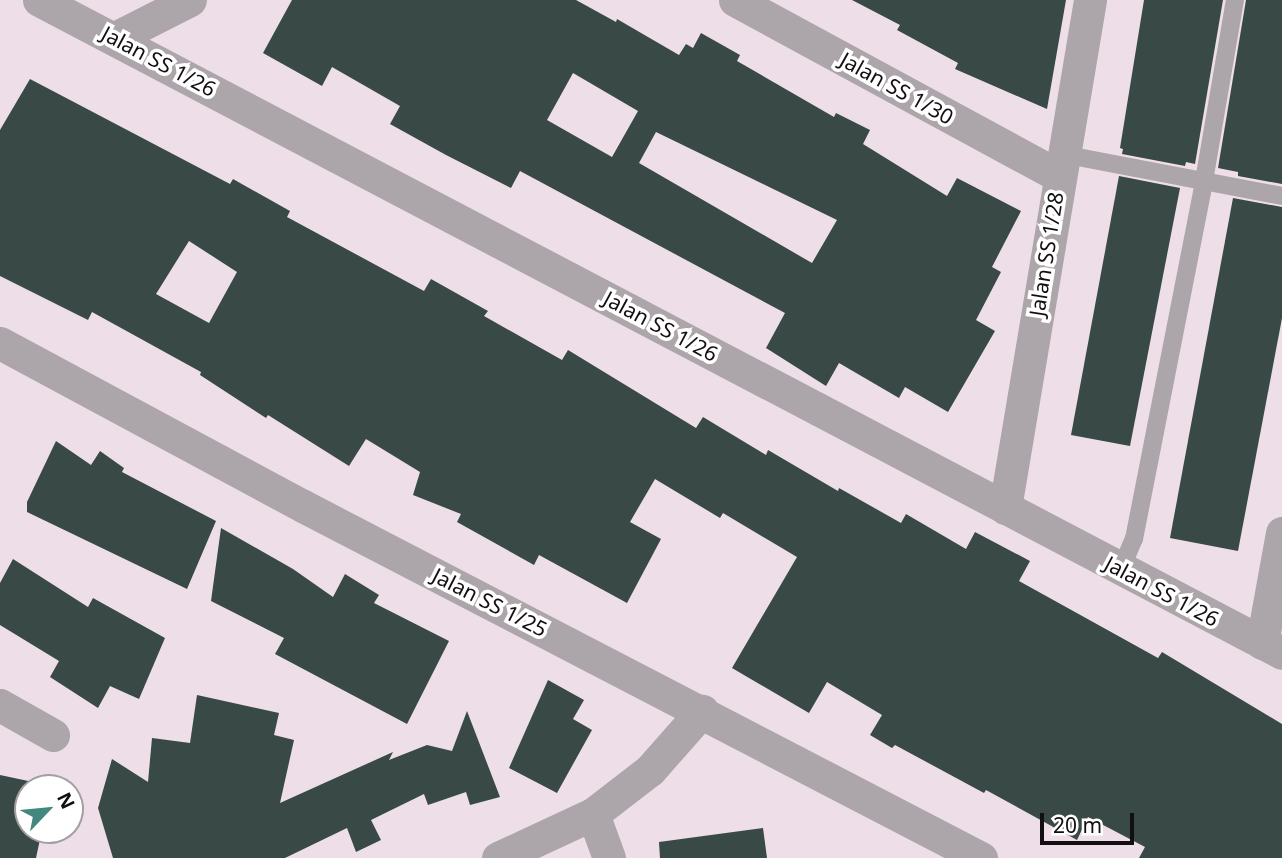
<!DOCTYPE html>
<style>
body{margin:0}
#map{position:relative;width:1282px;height:858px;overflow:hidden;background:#eedee7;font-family:"Noto Sans",sans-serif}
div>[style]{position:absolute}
.building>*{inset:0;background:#394946}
.service>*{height:18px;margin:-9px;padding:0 9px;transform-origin:9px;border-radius:9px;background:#aca5a9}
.minor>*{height:33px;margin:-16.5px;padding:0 16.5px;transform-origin:16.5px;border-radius:16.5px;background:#aca5a9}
span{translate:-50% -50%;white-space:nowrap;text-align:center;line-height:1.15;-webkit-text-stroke:7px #fff;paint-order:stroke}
.street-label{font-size:21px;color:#130e11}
.north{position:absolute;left:14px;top:774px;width:70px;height:70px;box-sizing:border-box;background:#fff;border:2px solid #a19fa0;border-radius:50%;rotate:64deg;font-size:19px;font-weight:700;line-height:28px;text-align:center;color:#130e11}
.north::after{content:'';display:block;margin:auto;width:24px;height:32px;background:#43887f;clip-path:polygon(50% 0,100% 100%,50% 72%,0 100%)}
.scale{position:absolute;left:1040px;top:813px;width:94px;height:32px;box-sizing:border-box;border:4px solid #130e11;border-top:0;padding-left:9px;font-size:21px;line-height:24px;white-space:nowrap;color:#130e11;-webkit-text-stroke:5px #fff;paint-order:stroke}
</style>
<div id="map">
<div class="building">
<div style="clip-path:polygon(evenodd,292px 0,576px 0,616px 22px,617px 19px,679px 55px,686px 44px,693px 48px,701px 33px,740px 55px,737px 61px,834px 117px,836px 113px,870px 130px,863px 144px,947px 196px,957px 178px,1021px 211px,992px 267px,1001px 272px,976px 320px,995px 331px,948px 412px,905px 387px,899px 398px,839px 363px,826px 386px,766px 348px,785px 313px,520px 171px,511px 188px,446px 155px,390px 124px,400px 106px,332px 67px,322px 86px,263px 53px,292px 0,573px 73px,638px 111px,612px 157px,547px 120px,573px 73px,292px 0,656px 132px,837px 220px,812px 263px,639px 163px,656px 132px)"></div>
<div style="clip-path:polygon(852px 0,1066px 0,1047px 109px,955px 69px,958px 63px,897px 30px,900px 25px)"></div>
<div style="clip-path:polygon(1144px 0,1223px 0,1195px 164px,1186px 162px,1185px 166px,1122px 154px,1123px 149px,1120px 148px)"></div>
<div style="clip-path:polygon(1246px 0,1282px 0,1282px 184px,1238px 176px,1238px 172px,1218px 168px)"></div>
<div style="clip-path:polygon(evenodd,30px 79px,230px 184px,233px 179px,290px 211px,287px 217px,424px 291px,431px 279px,488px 311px,484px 316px,562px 360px,568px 350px,696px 428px,703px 417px,766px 455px,768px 450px,838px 491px,839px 488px,901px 523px,906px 514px,966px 549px,975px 532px,1030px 561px,1019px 581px,1158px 658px,1162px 652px,1282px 724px,1282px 858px,1139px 858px,1145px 847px,1088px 817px,1077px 840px,986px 790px,984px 793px,895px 745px,892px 748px,870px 735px,882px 715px,827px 682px,809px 713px,732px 668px,797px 557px,723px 513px,720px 518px,655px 479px,630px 522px,661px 539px,627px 603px,539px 555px,534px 565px,457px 522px,461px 514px,413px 495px,420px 472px,366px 439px,349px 466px,268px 415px,266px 418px,200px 375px,201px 372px,92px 312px,88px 320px,0 276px,0 130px,30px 79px,189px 241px,237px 272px,209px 323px,156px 294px,189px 241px)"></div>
<div style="clip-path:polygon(1119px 176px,1180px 188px,1130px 446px,1071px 435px)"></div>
<div style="clip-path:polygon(1233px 198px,1282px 207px,1282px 318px,1238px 551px,1170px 538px)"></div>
<div style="clip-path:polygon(56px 441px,91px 465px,100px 451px,124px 468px,122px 472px,216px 521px,187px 589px,27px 512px,27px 502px)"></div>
<div style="clip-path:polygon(221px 528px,293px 569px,333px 597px,345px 574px,379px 595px,374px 603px,449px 641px,407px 724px,275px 654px,284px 638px,211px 601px)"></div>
<div style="clip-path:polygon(13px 559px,88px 607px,93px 598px,165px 638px,139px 699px,110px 686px,98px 708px,50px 677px,59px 661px,0 625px,0 583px)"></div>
<div style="clip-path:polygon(548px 680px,584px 700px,573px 719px,592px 730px,557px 793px,509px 768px)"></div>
<div style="clip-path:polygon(197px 695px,279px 713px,274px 735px,294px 740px,280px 803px,393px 752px,389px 760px,427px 745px,452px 751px,467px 711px,500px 797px,470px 805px,466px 792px,428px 805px,424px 794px,371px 820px,381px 840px,356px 852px,347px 828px,285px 858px,113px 858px,98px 808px,112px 759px,148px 782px,152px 738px,190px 743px)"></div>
<div style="clip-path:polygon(0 775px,52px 786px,28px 788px,28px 830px,42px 830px,36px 858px,0 858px)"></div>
<div style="clip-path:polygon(763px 828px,767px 858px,660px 858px,659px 842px)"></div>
</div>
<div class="service">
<div style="left:1062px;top:154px;width:224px;rotate:10.8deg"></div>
<div style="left:1121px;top:569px;width:33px;rotate:-67deg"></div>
<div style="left:1134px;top:539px;width:365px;rotate:-78.9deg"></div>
<div style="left:1204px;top:181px;width:184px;rotate:-80.3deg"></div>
</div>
<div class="minor">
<div style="left:39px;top:0;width:1404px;rotate:27.71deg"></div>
<div style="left:735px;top:0;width:369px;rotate:28.5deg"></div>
<div style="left:115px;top:38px;width:84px;rotate:-26.9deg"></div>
<div style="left:0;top:343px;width:344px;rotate:28.3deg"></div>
<div style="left:303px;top:506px;width:764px;rotate:27.44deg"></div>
<div style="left:1005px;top:508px;width:515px;rotate:-80.5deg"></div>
<div style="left:1262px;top:643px;width:112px;rotate:-79.7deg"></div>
<div style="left:0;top:705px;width:61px;rotate:29.5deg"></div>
<div style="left:593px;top:814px;width:47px;rotate:70deg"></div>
<div style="left:498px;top:858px;width:105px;rotate:-24.9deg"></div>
<div style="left:593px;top:814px;width:72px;rotate:-37.7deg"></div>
<div style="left:650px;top:770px;width:79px;rotate:-48.6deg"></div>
</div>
<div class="street-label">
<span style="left:159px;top:61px;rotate:28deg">Jalan SS 1/26</span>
<span style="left:897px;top:88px;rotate:29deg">Jalan SS 1/30</span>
<span style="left:1046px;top:254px;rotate:-81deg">Jalan SS 1/28</span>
<span style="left:661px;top:326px;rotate:28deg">Jalan SS 1/26</span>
<span style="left:1162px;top:591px;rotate:28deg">Jalan SS 1/26</span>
<span style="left:490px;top:602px;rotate:27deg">Jalan SS 1/25</span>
</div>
<div class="north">N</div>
<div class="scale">20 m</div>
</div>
